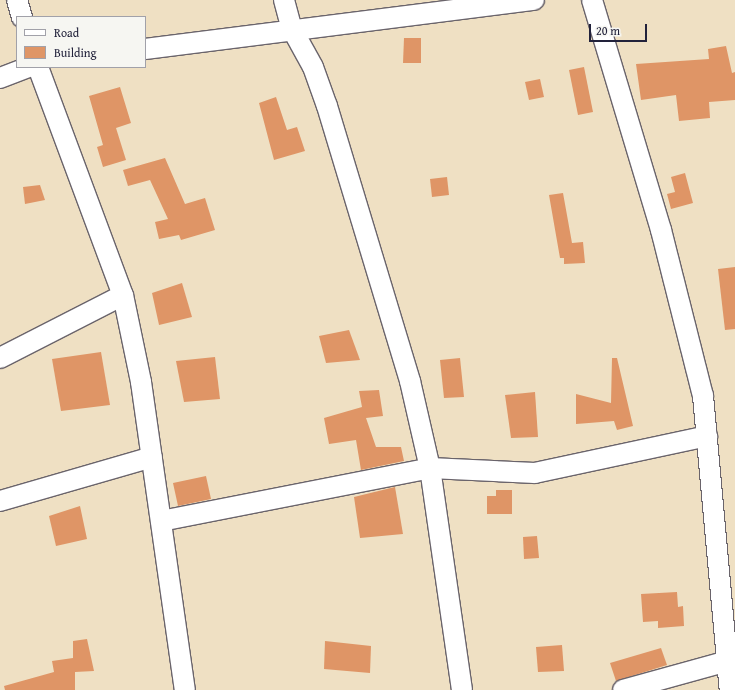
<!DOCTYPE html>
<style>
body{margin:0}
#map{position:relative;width:735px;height:690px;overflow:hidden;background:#efe0c3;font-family:"Gentium Book Plus",serif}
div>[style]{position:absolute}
.building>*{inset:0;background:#df9566}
.roads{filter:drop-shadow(1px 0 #6a646b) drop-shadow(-1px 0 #6a646b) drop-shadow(0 1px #6a646b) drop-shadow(0 -1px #6a646b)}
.street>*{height:20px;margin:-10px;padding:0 10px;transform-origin:10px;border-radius:10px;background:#fff}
span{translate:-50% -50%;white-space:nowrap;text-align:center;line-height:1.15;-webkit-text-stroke:4px #f6f6f2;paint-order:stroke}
.legend{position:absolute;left:16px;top:16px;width:130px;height:52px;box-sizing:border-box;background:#f6f6f2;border:1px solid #a1a1a9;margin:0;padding:5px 7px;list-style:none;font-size:12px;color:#22223b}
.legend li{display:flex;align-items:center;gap:8px;height:20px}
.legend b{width:20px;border:1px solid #a1a1a9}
.scale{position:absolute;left:589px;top:24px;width:58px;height:18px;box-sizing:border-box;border:2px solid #22223b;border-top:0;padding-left:5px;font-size:12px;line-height:14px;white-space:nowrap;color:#22223b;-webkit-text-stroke:3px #f6f6f2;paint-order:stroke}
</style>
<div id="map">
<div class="building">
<div style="clip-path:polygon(404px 38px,421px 38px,421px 63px,403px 63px)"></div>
<div style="clip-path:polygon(726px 46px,732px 73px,735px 72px,735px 100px,709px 102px,710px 118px,679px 121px,676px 95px,641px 100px,636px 64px,709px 59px,708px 49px)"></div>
<div style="clip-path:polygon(584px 67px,593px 112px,578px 115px,569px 70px)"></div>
<div style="clip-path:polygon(540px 79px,544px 97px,529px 100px,525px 82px)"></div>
<div style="clip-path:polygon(120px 87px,131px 123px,116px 128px,126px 160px,103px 167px,97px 147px,103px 145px,89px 96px)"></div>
<div style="clip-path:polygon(276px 97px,287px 130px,297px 127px,305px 151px,274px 160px,259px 103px)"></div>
<div style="clip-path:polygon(165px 158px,185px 204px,205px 198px,215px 230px,181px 240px,179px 235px,159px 239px,155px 222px,168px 219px,150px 180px,128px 186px,123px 170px)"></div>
<div style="clip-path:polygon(685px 173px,693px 203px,671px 209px,667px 194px,675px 192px,671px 177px)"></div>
<div style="clip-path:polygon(447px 177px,449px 195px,432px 197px,430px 179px)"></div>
<div style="clip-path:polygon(40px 185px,45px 200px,25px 204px,23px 187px)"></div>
<div style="clip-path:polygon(563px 193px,572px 243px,583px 242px,585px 263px,564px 264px,564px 258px,560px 258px,549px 195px)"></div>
<div style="clip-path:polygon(735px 267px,735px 329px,725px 330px,718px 269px)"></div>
<div style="clip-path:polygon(182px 283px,192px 317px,159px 325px,152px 293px)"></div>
<div style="clip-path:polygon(349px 330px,360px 360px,326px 363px,319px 336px)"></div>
<div style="clip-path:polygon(101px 352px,110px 405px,61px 411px,52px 359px)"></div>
<div style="clip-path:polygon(215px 357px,220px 399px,184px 402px,176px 361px)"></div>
<div style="clip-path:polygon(460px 358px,464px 397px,444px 398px,440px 360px)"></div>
<div style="clip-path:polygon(612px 358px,617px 358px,633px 426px,617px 430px,614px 421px,576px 424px,576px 394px,611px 403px)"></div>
<div style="clip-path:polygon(379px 390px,383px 416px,366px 418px,376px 447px,401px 447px,404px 461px,361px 470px,356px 440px,329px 444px,324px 418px,362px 407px,359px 391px)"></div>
<div style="clip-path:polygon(535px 392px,538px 437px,511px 438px,505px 395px)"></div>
<div style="clip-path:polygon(206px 476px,211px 499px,178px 506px,173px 483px)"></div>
<div style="clip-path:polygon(395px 487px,403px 534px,360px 538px,354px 497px)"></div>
<div style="clip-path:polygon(496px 490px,512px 490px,512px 514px,487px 514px,487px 496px,496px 496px)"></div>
<div style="clip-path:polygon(80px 506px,87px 539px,56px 546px,49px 516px)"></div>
<div style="clip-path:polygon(537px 536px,539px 558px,524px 559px,523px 537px)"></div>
<div style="clip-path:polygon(677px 592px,678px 607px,683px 606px,684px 626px,658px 628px,658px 621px,643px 622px,641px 594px)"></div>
<div style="clip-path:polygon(87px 639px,94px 671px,75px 672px,75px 690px,5px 690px,4px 686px,54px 672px,52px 661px,73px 658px,73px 641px)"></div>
<div style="clip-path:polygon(325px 641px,371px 646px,370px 673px,324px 669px)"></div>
<div style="clip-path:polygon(562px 645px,564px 671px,538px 672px,536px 647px)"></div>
<div style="clip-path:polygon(661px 648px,667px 665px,616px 681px,610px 663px)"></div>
</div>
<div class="roads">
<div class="street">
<div style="left:17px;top:0;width:18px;rotate:74deg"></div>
<div style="left:284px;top:0;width:30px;rotate:75deg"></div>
<div style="left:292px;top:29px;width:43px;rotate:61.1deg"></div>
<div style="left:313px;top:67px;width:41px;rotate:70.3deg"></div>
<div style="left:327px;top:106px;width:287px;rotate:73.2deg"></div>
<div style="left:410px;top:381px;width:89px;rotate:77.1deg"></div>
<div style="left:430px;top:468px;width:224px;rotate:81.8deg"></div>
<div style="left:592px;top:0;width:240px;rotate:73.3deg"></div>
<div style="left:661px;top:230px;width:171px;rotate:75.8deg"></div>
<div style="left:703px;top:396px;width:295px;rotate:84.8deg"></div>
<div style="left:145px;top:49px;width:392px;rotate:-7.2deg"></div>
<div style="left:38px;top:67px;width:243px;rotate:69.6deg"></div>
<div style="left:123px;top:295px;width:89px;rotate:78.3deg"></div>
<div style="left:141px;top:382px;width:311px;rotate:81.9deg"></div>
<div style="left:0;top:78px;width:30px;rotate:-21deg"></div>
<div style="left:0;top:358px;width:138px;rotate:-27.1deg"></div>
<div style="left:0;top:501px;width:158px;rotate:-16.1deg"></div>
<div style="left:161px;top:521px;width:274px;rotate:-11.1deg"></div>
<div style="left:430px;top:468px;width:105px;rotate:2.7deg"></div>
<div style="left:535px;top:473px;width:176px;rotate:-12.1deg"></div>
<div style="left:623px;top:690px;width:116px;rotate:-15.5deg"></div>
</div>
</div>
<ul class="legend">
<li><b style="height:5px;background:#fff"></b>Road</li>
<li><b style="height:11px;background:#df9566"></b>Building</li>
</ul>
<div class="scale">20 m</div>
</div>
